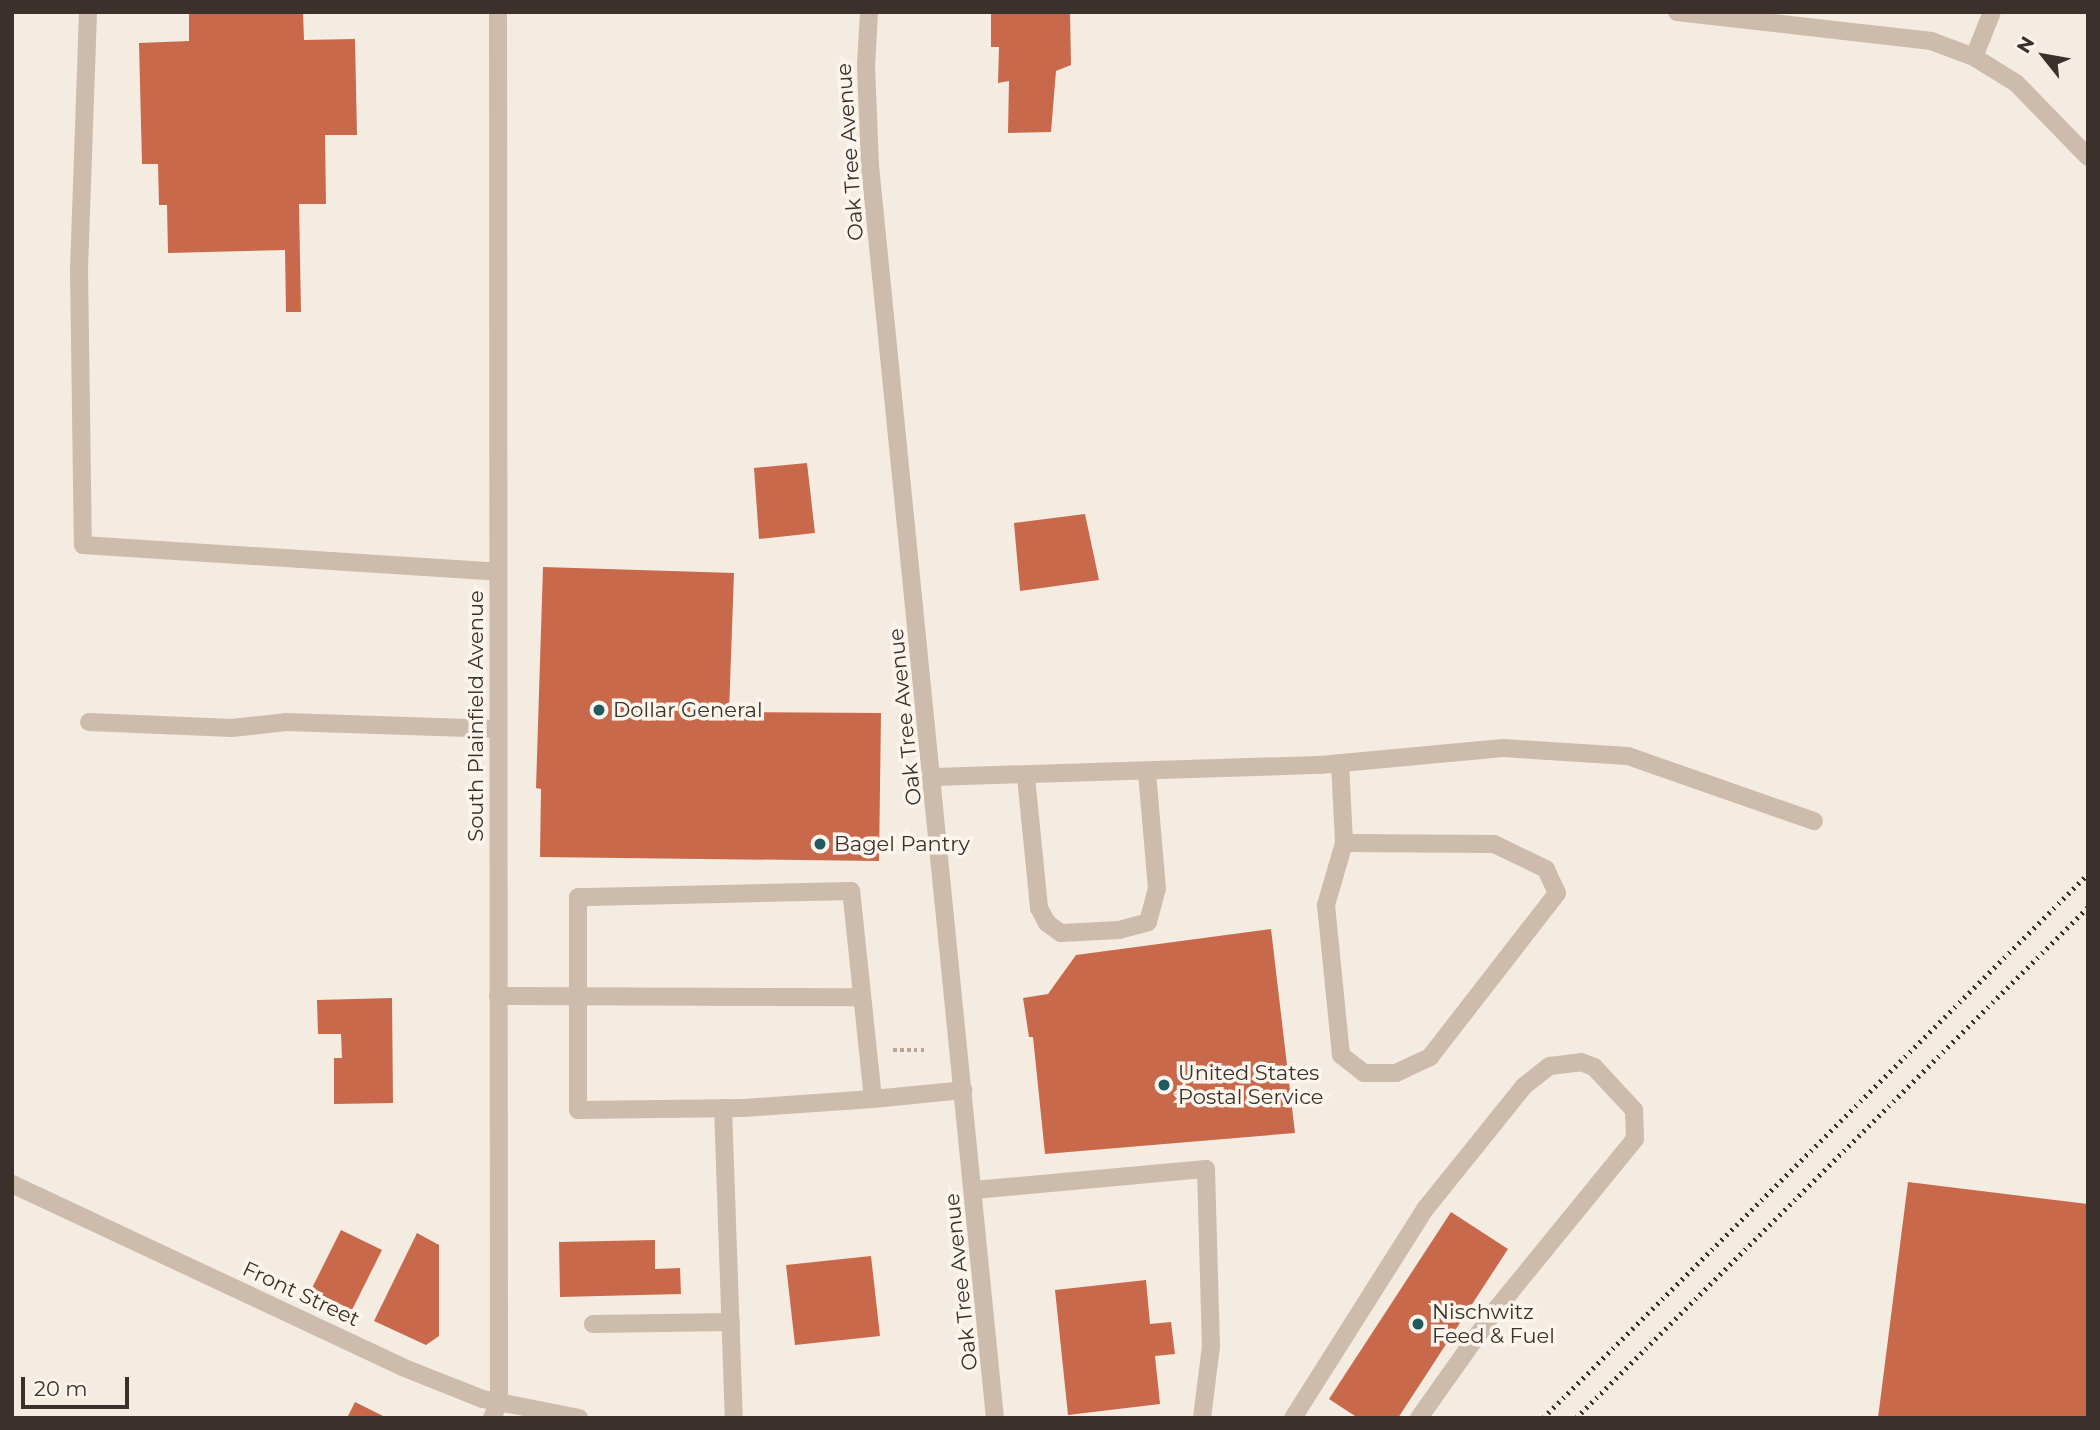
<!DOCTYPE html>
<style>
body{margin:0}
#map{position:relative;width:2100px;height:1430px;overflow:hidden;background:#f4ebe1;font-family:Montserrat,sans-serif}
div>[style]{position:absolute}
.building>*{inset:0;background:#c8694b}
.path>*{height:4.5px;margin-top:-2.25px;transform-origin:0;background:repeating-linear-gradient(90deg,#b9a596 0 3.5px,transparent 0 7px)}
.service>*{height:18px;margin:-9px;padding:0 9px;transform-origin:9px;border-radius:9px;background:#cdbbac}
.minor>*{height:18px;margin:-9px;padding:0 9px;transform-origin:9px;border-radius:9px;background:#cdbbac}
.tertiary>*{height:18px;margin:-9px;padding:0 9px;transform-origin:9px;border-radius:9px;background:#cdbbac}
.rail>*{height:5px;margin-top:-2.5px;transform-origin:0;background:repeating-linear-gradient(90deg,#3b302b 0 2px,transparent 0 7px)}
.dots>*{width:19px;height:19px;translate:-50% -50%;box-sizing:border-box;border:4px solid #fbf5ee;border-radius:50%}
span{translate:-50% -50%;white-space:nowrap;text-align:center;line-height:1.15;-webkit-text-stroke:7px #fbf5ee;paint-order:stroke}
.street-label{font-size:21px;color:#3b302b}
.poi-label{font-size:21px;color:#3b302b}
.left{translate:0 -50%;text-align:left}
.frame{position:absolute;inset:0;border:14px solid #3b302b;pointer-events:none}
.north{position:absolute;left:2009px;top:21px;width:70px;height:70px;-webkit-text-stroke:5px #fbf5ee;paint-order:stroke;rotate:301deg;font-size:19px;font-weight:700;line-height:28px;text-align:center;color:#3b302b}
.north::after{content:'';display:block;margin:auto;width:24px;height:32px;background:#3b302b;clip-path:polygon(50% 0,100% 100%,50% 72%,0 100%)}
.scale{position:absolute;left:21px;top:1377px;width:108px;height:32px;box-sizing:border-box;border:4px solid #3b302b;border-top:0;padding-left:9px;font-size:21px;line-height:24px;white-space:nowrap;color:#3b302b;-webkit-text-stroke:5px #fbf5ee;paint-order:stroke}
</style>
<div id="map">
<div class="building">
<div style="clip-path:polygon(189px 12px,303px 12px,304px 40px,355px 39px,357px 135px,325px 135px,326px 204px,299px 204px,301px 312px,286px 312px,285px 250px,168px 253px,167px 205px,159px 205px,158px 164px,142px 164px,139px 43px,189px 41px)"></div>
<div style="clip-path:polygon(991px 12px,1070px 12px,1071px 65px,1056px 71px,1051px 132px,1008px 133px,1009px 81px,998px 83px,999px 47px,991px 47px)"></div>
<div style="clip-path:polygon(807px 463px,815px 533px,759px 539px,754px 468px)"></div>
<div style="clip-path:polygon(1085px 514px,1099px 580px,1020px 591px,1014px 523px)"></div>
<div style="clip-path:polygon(543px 567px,734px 573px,729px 712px,881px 713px,879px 861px,540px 857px,541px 789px,536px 788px)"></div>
<div style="clip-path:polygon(1271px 929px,1295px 1133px,1045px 1154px,1033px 1037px,1029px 1037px,1023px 998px,1048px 994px,1076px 955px)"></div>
<div style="clip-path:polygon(392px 998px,393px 1103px,334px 1104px,334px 1058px,342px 1058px,341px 1034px,318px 1034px,317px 1000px)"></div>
<div style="clip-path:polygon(1908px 1182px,2088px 1204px,2088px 1418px,1878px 1418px)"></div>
<div style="clip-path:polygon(1451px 1212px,1508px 1249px,1398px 1418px,1358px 1418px,1329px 1399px)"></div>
<div style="clip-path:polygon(341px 1230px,382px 1250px,352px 1310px,311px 1290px)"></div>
<div style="clip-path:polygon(417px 1233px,439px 1245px,439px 1336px,426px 1345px,374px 1321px)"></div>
<div style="clip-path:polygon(655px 1240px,655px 1269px,680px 1268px,681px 1294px,560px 1297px,559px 1242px)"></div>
<div style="clip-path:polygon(871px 1256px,880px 1336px,795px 1345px,786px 1265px)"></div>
<div style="clip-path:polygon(1146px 1280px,1150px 1324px,1171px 1322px,1175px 1354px,1155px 1356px,1160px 1404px,1068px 1415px,1055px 1290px)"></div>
<div style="clip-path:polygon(355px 1402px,387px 1418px,347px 1418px)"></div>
</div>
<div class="path">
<div style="left:893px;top:1050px;width:34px"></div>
</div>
<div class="service">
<div style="left:88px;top:12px;width:256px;rotate:92deg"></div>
<div style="left:79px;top:268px;width:277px;rotate:89.2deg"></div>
<div style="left:83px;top:545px;width:416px;rotate:3.7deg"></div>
<div style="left:89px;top:722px;width:143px;rotate:2.4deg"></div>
<div style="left:232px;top:728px;width:54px;rotate:-6.3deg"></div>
<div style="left:286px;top:722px;width:212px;rotate:1.9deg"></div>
<div style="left:1340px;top:763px;width:80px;rotate:87.1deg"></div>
<div style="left:1344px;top:843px;width:65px;rotate:106.2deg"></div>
<div style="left:1326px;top:905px;width:151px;rotate:84.3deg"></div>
<div style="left:1341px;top:1055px;width:29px;rotate:38deg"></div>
<div style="left:1364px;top:1073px;width:32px"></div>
<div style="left:1396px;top:1073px;width:38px;rotate:-25deg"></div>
<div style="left:1430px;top:1057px;width:207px;rotate:-52.2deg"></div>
<div style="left:1557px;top:893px;width:26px;rotate:-115deg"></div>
<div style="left:1546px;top:869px;width:58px;rotate:-154.3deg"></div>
<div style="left:1494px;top:844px;width:150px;rotate:-179.6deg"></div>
<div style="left:934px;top:777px;width:386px;rotate:-1.8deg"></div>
<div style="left:1320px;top:765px;width:184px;rotate:-5.3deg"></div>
<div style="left:1503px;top:748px;width:125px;rotate:3.7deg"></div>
<div style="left:1628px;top:756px;width:197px;rotate:19.3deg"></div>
<div style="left:1026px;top:777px;width:132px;rotate:84.3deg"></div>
<div style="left:1039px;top:908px;width:17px;rotate:62deg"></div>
<div style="left:1047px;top:923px;width:17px;rotate:36deg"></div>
<div style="left:1061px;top:933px;width:58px;rotate:-3deg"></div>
<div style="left:1119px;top:930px;width:30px;rotate:-15deg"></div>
<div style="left:1148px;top:922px;width:34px;rotate:-75deg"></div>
<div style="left:1157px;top:889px;width:117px;rotate:-94.9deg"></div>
<div style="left:498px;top:996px;width:364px;rotate:0.2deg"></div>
<div style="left:873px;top:1099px;width:209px;rotate:-96deg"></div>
<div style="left:851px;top:891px;width:273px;rotate:178.7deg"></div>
<div style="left:578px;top:897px;width:213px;rotate:90deg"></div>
<div style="left:578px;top:1110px;width:166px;rotate:-0.7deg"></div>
<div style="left:744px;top:1108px;width:129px;rotate:-4deg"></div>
<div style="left:873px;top:1099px;width:91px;rotate:-5.6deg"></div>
<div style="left:723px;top:1108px;width:310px;rotate:88deg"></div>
<div style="left:974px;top:1190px;width:233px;rotate:-5.2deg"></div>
<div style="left:1206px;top:1169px;width:177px;rotate:88.4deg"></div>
<div style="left:1211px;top:1346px;width:73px;rotate:97.1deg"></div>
<div style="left:593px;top:1324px;width:138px;rotate:-0.8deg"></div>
<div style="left:1293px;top:1418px;width:249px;rotate:-57.7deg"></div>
<div style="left:1426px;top:1208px;width:156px;rotate:-51.2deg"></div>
<div style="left:1524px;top:1086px;width:33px;rotate:-38deg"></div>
<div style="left:1550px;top:1066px;width:31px;rotate:-7deg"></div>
<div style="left:1581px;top:1062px;width:14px;rotate:21deg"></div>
<div style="left:1594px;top:1067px;width:59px;rotate:47.1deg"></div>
<div style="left:1634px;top:1110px;width:29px;rotate:88deg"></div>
<div style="left:1635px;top:1139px;width:223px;rotate:129.2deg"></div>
<div style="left:1494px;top:1312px;width:130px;rotate:125.3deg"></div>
</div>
<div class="minor">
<div style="left:1677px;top:12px;width:256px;rotate:6.5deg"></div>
<div style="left:1931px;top:41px;width:46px;rotate:20.4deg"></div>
<div style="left:1974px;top:57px;width:49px;rotate:31.8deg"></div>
<div style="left:2016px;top:83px;width:103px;rotate:45.8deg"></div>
<div style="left:1974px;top:57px;width:48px;rotate:-68.2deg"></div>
<div style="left:492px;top:1418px;width:17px;rotate:-66deg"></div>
</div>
<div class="tertiary">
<div style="left:498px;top:12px;width:1390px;rotate:89.96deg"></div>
<div style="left:869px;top:12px;width:54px;rotate:93.2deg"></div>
<div style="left:866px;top:66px;width:100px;rotate:87.7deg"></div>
<div style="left:870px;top:166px;width:1258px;rotate:84.3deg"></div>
<div style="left:12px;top:1184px;width:431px;rotate:25.1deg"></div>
<div style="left:402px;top:1367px;width:87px;rotate:21.6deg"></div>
<div style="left:483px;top:1399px;width:98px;rotate:11.2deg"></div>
</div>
<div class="rail">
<div style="left:1543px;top:1418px;width:770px;rotate:-44.95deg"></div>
<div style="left:1576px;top:1418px;width:723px;rotate:-44.94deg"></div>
</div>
<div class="dots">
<div style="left:599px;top:710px;background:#1f5a5e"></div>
<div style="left:820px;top:844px;background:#1f5a5e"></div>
<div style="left:1164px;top:1085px;background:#1f5a5e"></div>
<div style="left:1418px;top:1324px;background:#1f5a5e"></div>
</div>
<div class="street-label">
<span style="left:850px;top:152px;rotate:-94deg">Oak Tree Avenue</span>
<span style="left:476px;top:716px;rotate:-90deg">South Plainfield Avenue</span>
<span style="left:905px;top:717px;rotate:-96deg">Oak Tree Avenue</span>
<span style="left:961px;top:1282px;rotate:-96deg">Oak Tree Avenue</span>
<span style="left:301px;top:1294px;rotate:25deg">Front Street</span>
</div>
<div class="poi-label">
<span class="left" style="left:613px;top:710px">Dollar General</span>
<span class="left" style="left:834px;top:844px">Bagel Pantry</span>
<span class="left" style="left:1178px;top:1085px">United States<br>Postal Service</span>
<span class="left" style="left:1432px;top:1324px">Nischwitz<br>Feed &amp; Fuel</span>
</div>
<div class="frame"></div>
<div class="north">N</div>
<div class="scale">20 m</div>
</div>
